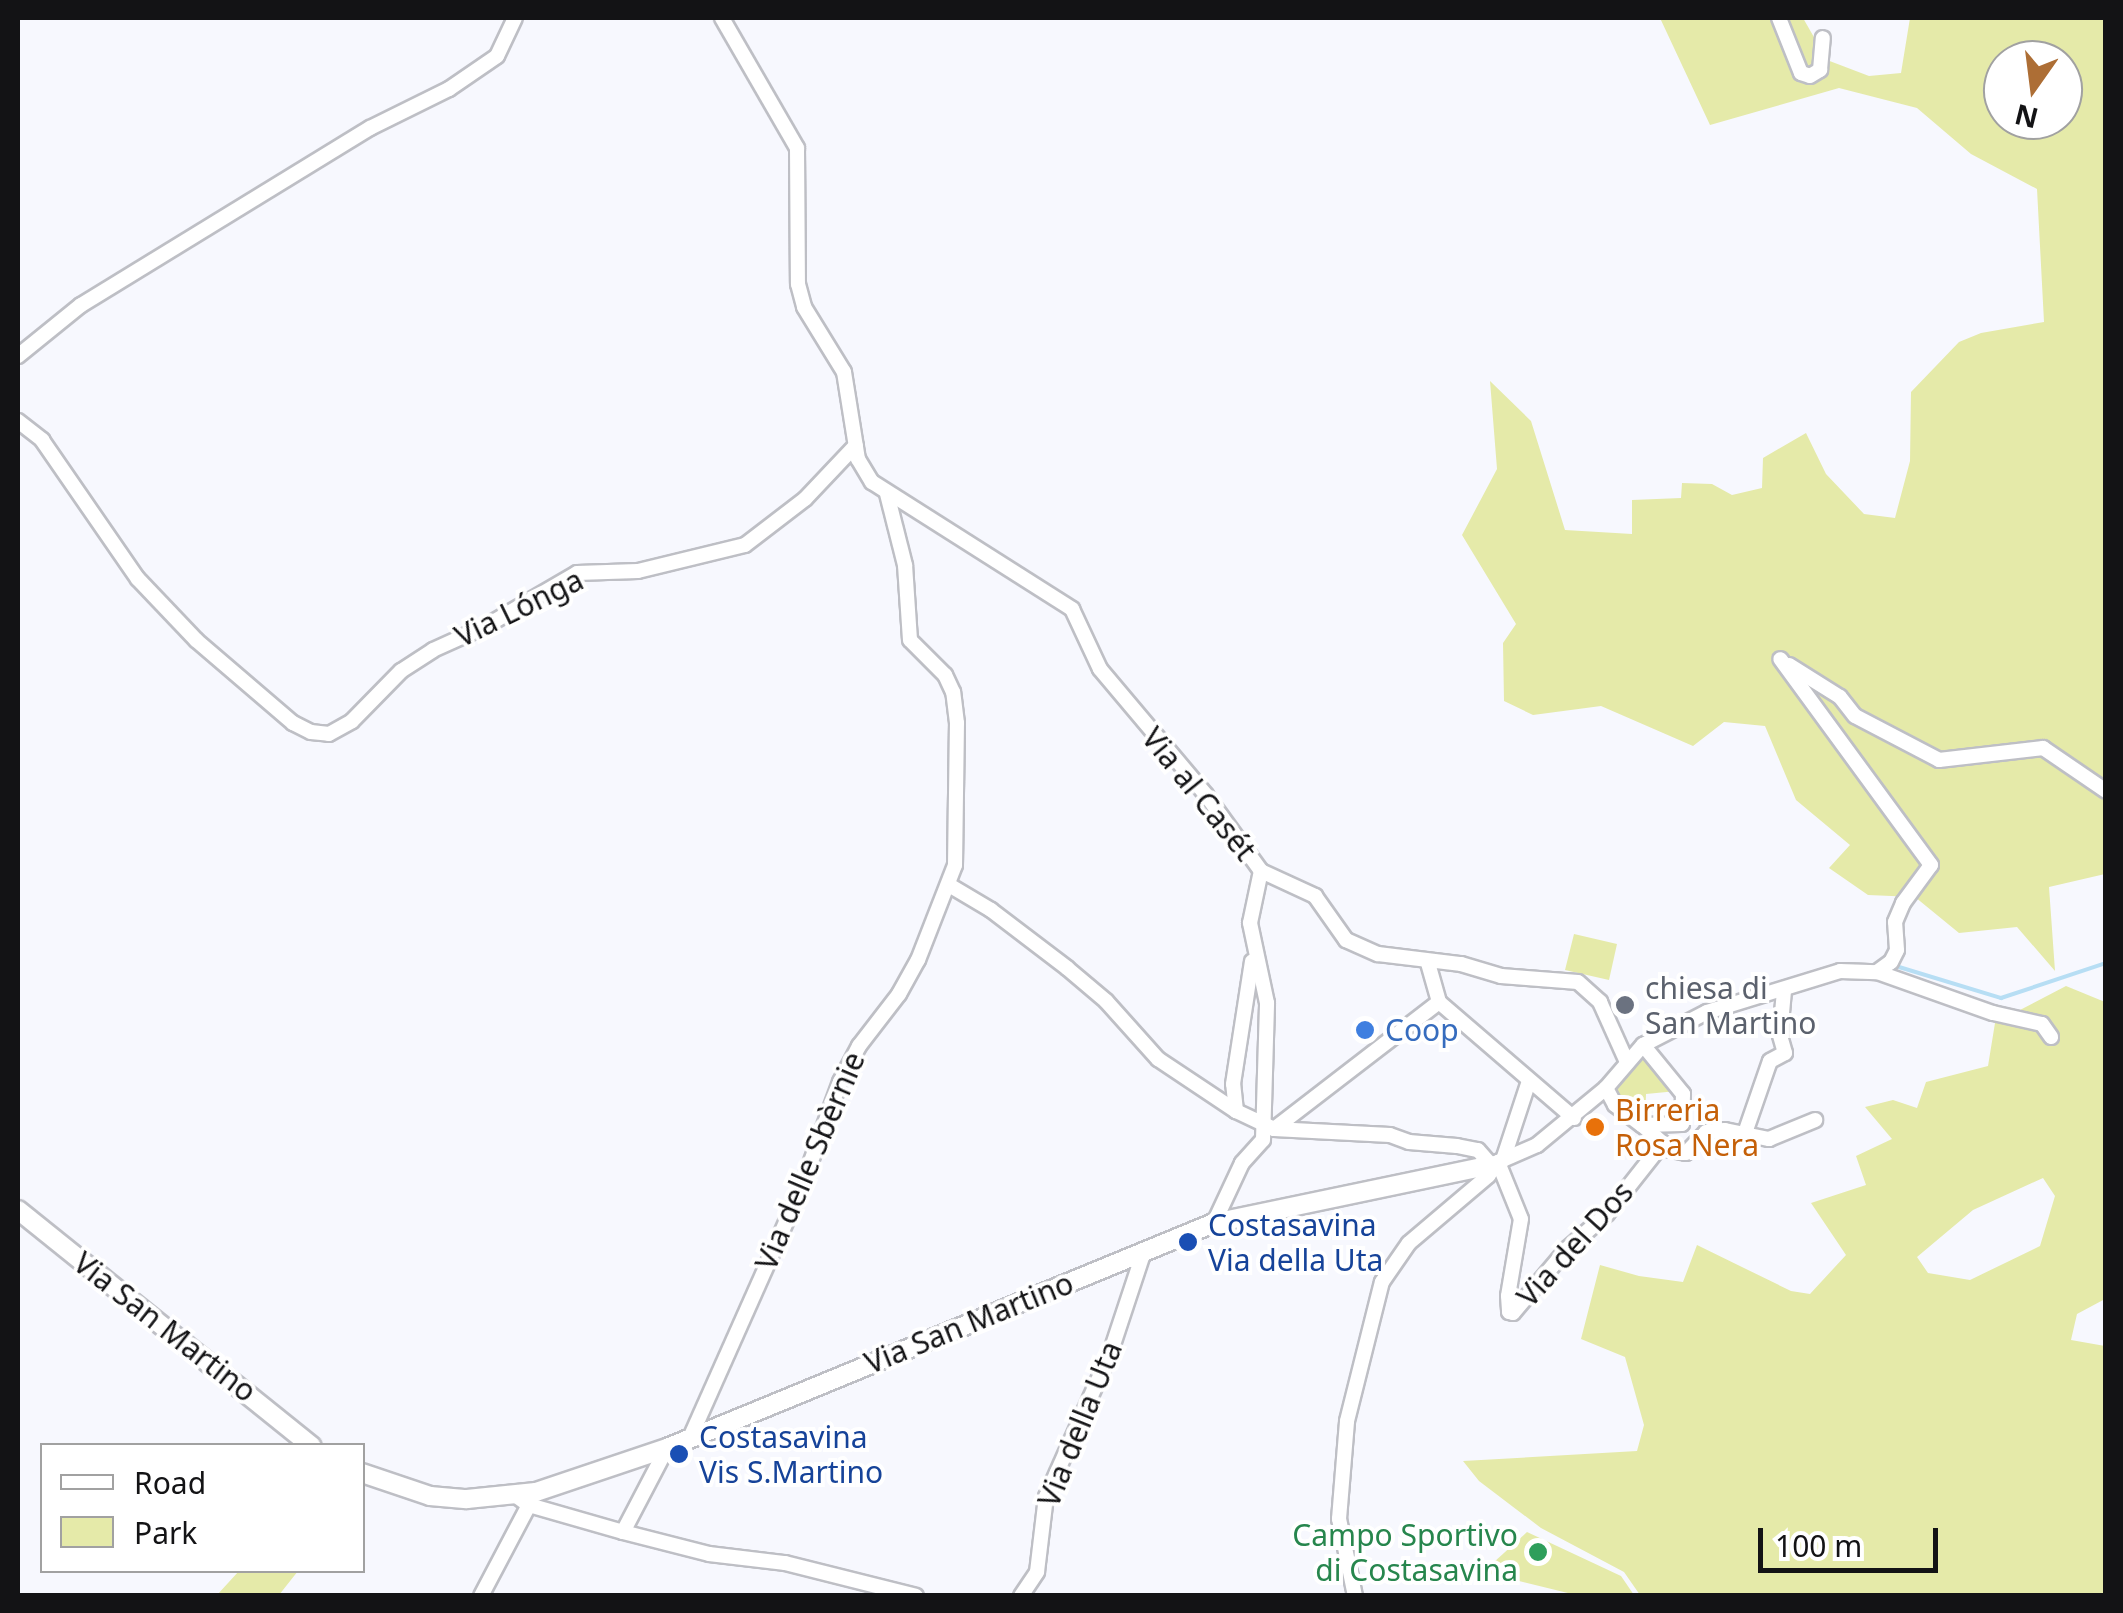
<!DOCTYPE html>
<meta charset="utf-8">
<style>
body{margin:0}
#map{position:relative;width:2123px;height:1613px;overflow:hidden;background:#f7f8fe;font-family:"Noto Sans",sans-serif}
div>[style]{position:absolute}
.green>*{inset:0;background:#e5eaa9}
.stream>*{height:4px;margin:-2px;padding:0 2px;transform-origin:2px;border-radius:2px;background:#b7def4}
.roads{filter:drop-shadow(2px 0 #bebfc5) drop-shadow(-2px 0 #bebfc5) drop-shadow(0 2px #bebfc5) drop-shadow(0 -2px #bebfc5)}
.minor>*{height:14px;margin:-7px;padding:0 7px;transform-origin:7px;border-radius:7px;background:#fff}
.tertiary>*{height:18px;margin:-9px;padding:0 9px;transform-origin:9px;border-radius:9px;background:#fff}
.dots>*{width:28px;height:28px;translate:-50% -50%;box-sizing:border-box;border:5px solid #fff;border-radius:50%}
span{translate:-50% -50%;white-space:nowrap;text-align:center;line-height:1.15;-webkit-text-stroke:8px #fff;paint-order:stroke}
.street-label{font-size:30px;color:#131315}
.worship-label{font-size:30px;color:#5b616d}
.left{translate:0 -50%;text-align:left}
.shop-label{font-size:30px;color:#366cbe}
.food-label{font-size:30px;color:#c56008}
.transit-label{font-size:30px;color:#164399}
.leisure-label{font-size:30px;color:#27864d}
.right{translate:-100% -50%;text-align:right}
.frame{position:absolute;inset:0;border:20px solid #131315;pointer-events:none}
.legend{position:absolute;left:40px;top:1443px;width:325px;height:130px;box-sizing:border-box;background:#fff;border:2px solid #a1a1a1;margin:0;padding:12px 18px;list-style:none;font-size:30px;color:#131315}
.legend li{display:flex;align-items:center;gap:20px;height:50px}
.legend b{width:50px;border:2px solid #a1a1a1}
.north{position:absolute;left:1983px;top:40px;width:100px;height:100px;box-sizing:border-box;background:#fff;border:2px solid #a1a1a1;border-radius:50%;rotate:194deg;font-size:28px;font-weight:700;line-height:40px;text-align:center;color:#131315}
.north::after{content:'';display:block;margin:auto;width:35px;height:45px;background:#ad6e35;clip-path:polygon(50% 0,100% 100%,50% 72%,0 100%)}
.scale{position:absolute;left:1758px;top:1528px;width:180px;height:45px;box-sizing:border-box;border:5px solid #131315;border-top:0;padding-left:12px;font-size:30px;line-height:35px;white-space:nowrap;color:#131315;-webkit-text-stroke:8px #fff;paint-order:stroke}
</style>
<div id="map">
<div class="green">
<div style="clip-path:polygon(evenodd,1660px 18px,1803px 18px,1827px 60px,1869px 76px,1901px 73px,1910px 18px,2105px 18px,2105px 874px,2049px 887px,2055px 971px,2017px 927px,1959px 933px,1915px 897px,1868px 895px,1829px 868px,1850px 845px,1796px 800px,1765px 726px,1724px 722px,1693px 746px,1601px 706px,1533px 715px,1504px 701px,1503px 643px,1516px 624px,1462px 535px,1497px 469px,1490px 381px,1531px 421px,1565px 530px,1632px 534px,1632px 500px,1681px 498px,1682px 483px,1712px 484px,1732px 495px,1762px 488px,1763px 458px,1806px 433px,1826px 474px,1864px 514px,1895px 518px,1910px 461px,1911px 392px,1959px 342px,1981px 333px,2044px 322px,2037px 189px,1971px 154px,1917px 108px,1839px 88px,1710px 125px,1660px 18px,2003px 60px,2063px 60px,2063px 120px,2003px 120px,2003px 60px)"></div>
<div style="clip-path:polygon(1574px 934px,1617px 944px,1609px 980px,1565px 970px)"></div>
<div style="clip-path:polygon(evenodd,2066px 986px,2105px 1002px,2105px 1299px,2077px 1314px,2071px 1340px,2105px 1346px,2105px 1595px,1640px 1595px,1624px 1572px,1541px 1528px,1479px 1481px,1463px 1461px,1637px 1451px,1644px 1425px,1625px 1357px,1581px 1339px,1600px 1265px,1639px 1276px,1683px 1282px,1697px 1245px,1791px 1291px,1810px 1294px,1846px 1255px,1811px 1203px,1866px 1185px,1856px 1156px,1892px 1139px,1865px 1107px,1893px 1100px,1917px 1108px,1926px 1082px,1988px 1066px,1995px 1023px,2066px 986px,2043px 1178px,2055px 1196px,2040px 1246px,1970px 1280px,1928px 1273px,1917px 1257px,1973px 1210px,2043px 1178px)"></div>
<div style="clip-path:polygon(1648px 1053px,1677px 1091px,1646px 1094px,1645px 1123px,1610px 1094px)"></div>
<div style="clip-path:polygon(1527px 1532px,1621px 1576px,1634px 1595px,1576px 1595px,1483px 1572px)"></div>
<div style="clip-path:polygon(239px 1571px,239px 1570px,298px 1571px,279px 1595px,217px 1595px)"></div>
</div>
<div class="stream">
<div style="left:1899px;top:967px;width:107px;rotate:16.9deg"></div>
<div style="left:2001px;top:998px;width:111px;rotate:-18.4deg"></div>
</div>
<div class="roads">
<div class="minor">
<div style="left:722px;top:18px;width:150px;rotate:60deg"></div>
<div style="left:797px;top:148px;width:136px;rotate:89.6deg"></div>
<div style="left:798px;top:284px;width:24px;rotate:75deg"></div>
<div style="left:804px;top:307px;width:76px;rotate:58.4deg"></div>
<div style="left:844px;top:372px;width:88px;rotate:80.9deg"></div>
<div style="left:858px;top:459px;width:27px;rotate:59deg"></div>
<div style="left:872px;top:482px;width:237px;rotate:32.4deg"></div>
<div style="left:1072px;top:609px;width:66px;rotate:65deg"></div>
<div style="left:1100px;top:669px;width:165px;rotate:49.9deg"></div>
<div style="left:1206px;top:795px;width:94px;rotate:54.1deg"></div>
<div style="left:1261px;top:871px;width:60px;rotate:24.8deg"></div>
<div style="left:1315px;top:896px;width:54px;rotate:54.8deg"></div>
<div style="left:1346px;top:940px;width:35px;rotate:24deg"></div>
<div style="left:1378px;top:954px;width:84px;rotate:6.9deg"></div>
<div style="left:1461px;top:964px;width:42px;rotate:16.7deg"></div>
<div style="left:1501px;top:976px;width:77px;rotate:4.5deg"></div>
<div style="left:1578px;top:982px;width:30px;rotate:42deg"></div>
<div style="left:1600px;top:1002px;width:66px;rotate:65.8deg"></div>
<div style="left:1779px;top:18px;width:59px;rotate:68.2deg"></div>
<div style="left:1801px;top:73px;width:9px;rotate:18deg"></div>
<div style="left:1810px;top:76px;width:12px;rotate:-31deg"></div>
<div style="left:1820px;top:70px;width:32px;rotate:-85deg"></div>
<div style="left:18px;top:356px;width:81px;rotate:-39deg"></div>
<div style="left:81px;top:305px;width:339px;rotate:-31.5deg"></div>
<div style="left:370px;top:128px;width:88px;rotate:-26.3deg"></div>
<div style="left:449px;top:89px;width:58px;rotate:-34.5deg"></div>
<div style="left:497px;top:56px;width:42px;rotate:-64.7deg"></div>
<div style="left:18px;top:421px;width:31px;rotate:38deg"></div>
<div style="left:42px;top:440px;width:169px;rotate:55.4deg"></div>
<div style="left:138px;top:579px;width:84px;rotate:46.4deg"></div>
<div style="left:196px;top:640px;width:128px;rotate:40.6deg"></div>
<div style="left:293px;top:723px;width:20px;rotate:27deg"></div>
<div style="left:311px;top:732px;width:18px;rotate:6deg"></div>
<div style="left:329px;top:734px;width:26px;rotate:-29deg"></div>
<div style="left:352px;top:721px;width:70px;rotate:-45.6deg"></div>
<div style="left:401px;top:671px;width:38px;rotate:-33deg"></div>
<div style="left:433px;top:650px;width:58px;rotate:-24.4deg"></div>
<div style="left:486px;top:626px;width:105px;rotate:-30.2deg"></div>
<div style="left:577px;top:573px;width:61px;rotate:-1.9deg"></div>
<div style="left:638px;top:571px;width:110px;rotate:-13.7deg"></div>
<div style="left:745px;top:545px;width:76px;rotate:-37.5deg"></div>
<div style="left:805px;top:499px;width:74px;rotate:-46.6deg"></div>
<div style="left:1789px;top:665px;width:60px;rotate:32.1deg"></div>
<div style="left:1840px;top:697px;width:24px;rotate:52deg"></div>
<div style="left:1855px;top:716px;width:95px;rotate:27.6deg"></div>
<div style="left:1939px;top:760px;width:105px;rotate:-6.6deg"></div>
<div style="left:2043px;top:748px;width:76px;rotate:34.3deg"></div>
<div style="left:949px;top:885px;width:49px;rotate:30.8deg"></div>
<div style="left:991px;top:910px;width:96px;rotate:37.3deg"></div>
<div style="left:1067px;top:968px;width:51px;rotate:40.2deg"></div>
<div style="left:1106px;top:1001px;width:78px;rotate:48.1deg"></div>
<div style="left:1158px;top:1059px;width:94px;rotate:33.7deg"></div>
<div style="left:1236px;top:1111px;width:42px;rotate:25.3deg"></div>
<div style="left:1274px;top:1129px;width:116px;rotate:3deg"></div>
<div style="left:1390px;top:1135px;width:20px;rotate:20deg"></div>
<div style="left:1409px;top:1142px;width:48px;rotate:4.8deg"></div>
<div style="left:1457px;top:1146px;width:21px;rotate:11deg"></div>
<div style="left:1478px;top:1150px;width:20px;rotate:49deg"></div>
<div style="left:1491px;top:1165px;width:50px;rotate:-23.5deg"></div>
<div style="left:1537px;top:1145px;width:89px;rotate:-39.6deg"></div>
<div style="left:1606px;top:1088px;width:57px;rotate:-49.3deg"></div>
<div style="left:1643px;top:1045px;width:72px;rotate:-27.3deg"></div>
<div style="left:1707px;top:1012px;width:139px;rotate:-17.1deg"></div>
<div style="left:1840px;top:971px;width:37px;rotate:2deg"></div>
<div style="left:1877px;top:972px;width:17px;rotate:-36deg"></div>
<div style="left:1891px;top:962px;width:13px;rotate:-63deg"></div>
<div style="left:1897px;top:950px;width:28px;rotate:-94deg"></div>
<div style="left:1895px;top:922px;width:21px;rotate:-67deg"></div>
<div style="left:1903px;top:903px;width:47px;rotate:-53.6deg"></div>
<div style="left:1931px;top:865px;width:255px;rotate:-126.2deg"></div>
<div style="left:1428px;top:963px;width:41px;rotate:74.2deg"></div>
<div style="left:1439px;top:1002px;width:178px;rotate:40.7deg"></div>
<div style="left:1877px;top:972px;width:123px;rotate:19.5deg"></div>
<div style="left:1993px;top:1013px;width:50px;rotate:12.7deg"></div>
<div style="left:2042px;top:1024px;width:16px;rotate:55deg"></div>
<div style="left:1606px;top:1088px;width:19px;rotate:62deg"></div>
<div style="left:1615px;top:1105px;width:34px;rotate:37deg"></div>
<div style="left:1642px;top:1125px;width:40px;rotate:-1.4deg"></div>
<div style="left:1682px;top:1124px;width:30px;rotate:-88deg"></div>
<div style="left:1683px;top:1094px;width:63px;rotate:-129.2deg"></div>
<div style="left:1236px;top:1111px;width:27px;rotate:-96deg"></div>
<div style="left:1233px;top:1084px;width:124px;rotate:-81.2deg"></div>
<div style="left:1642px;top:1125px;width:38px;rotate:41deg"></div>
<div style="left:1671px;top:1150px;width:15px;rotate:11deg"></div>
<div style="left:1686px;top:1153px;width:29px;rotate:-46deg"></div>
<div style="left:1706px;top:1132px;width:19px;rotate:-6deg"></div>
<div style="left:1725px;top:1130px;width:45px;rotate:11.6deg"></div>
<div style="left:1769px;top:1139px;width:50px;rotate:-22.4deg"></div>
<div style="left:1274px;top:1129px;width:208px;rotate:-37.6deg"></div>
<div style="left:1745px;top:1133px;width:76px;rotate:-70.9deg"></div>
<div style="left:1770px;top:1061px;width:17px;rotate:-28deg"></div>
<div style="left:1785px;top:1053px;width:19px;rotate:-106deg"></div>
<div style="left:1780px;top:1035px;width:44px;rotate:-84.8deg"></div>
<div style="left:1503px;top:1160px;width:83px;rotate:-71.8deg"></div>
<div style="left:1214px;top:1223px;width:66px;rotate:-65deg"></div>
<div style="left:1242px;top:1163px;width:31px;rotate:-48deg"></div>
<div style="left:1263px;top:1140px;width:137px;rotate:-88.3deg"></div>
<div style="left:1267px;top:1003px;width:82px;rotate:-102deg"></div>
<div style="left:1250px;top:923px;width:53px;rotate:-78.1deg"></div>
<div style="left:690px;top:1438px;width:276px;rotate:-66deg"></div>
<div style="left:802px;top:1186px;width:111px;rotate:-69.9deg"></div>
<div style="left:840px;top:1082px;width:41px;rotate:-62.2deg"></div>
<div style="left:859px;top:1046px;width:66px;rotate:-52.4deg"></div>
<div style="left:899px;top:994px;width:39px;rotate:-61deg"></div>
<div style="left:918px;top:960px;width:102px;rotate:-68.7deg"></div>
<div style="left:955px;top:865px;width:142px;rotate:-89.2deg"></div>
<div style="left:957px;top:723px;width:31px;rotate:-97deg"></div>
<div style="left:953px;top:692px;width:19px;rotate:-115deg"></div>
<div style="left:945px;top:675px;width:49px;rotate:-135deg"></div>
<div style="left:910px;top:640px;width:75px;rotate:-93.8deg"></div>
<div style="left:905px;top:565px;width:73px;rotate:-104.2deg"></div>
<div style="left:515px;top:1495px;width:17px;rotate:36deg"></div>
<div style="left:529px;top:1505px;width:98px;rotate:16deg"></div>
<div style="left:623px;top:1532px;width:89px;rotate:14.3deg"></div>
<div style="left:709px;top:1554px;width:77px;rotate:6.8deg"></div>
<div style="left:785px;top:1563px;width:135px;rotate:14.1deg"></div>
<div style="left:623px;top:1532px;width:95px;rotate:-62.4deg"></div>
<div style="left:481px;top:1596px;width:103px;rotate:-62.2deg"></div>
<div style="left:1021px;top:1596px;width:29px;rotate:-56deg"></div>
<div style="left:1037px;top:1572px;width:76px;rotate:-83.2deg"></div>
<div style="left:1046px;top:1497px;width:160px;rotate:-66deg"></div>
<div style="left:1111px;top:1351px;width:105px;rotate:-71.7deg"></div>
<div style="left:1355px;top:1596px;width:79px;rotate:-101.7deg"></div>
<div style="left:1339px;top:1519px;width:98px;rotate:-85.3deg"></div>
<div style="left:1347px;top:1421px;width:143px;rotate:-75.9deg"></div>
<div style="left:1382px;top:1282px;width:47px;rotate:-55.3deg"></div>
<div style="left:1409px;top:1243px;width:104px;rotate:-40.3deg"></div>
<div style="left:1488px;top:1176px;width:17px;rotate:-54deg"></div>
<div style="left:1498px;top:1162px;width:61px;rotate:68deg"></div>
<div style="left:1521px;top:1219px;width:78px;rotate:99.6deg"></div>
<div style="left:1508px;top:1296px;width:16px;rotate:86deg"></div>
<div style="left:1509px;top:1312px;width:4px;rotate:14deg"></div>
<div style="left:1513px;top:1313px;width:84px;rotate:-49.8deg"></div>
<div style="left:1567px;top:1249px;width:53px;rotate:-41.2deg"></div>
<div style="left:1607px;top:1214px;width:89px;rotate:-51.8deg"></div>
</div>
<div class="tertiary">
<div style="left:18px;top:1210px;width:377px;rotate:38.8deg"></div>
<div style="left:362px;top:1473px;width:72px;rotate:18.7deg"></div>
<div style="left:430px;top:1496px;width:37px;rotate:5deg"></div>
<div style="left:467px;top:1499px;width:69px;rotate:-5.8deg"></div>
<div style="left:536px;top:1492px;width:138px;rotate:-18.6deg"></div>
<div style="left:667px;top:1448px;width:591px;rotate:-22.36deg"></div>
<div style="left:1214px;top:1223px;width:283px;rotate:-11.8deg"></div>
</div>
</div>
<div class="dots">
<div style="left:1625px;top:1005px;background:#6b7280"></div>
<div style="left:1365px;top:1030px;background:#3f7fe0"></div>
<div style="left:1595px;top:1127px;background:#e8710a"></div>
<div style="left:1188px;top:1242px;background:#1a4fb4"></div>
<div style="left:679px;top:1454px;background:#1a4fb4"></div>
<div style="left:1538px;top:1552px;background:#2e9e5b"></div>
</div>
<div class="street-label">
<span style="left:519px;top:608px;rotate:-26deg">Via Lónga</span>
<span style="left:1199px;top:794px;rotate:51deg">Via al Casét</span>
<span style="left:810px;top:1161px;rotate:-67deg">Via delle Sbèrnie</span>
<span style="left:1575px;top:1244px;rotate:-48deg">Via del Dos</span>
<span style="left:969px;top:1323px;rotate:-22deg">Via San Martino</span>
<span style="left:165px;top:1327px;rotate:38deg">Via San Martino</span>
<span style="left:1080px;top:1424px;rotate:-68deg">Via della Uta</span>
</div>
<div class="worship-label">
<span class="left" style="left:1645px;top:1005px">chiesa di<br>San Martino</span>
</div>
<div class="shop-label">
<span class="left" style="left:1385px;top:1030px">Coop</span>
</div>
<div class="food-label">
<span class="left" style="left:1615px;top:1127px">Birreria<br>Rosa Nera</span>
</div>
<div class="transit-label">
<span class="left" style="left:1208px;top:1242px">Costasavina<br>Via della Uta</span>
<span class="left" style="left:699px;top:1454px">Costasavina<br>Vis S.Martino</span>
</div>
<div class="leisure-label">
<span class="right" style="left:1518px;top:1552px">Campo Sportivo<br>di Costasavina</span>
</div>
<div class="frame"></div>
<ul class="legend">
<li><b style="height:12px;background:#fff"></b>Road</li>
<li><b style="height:28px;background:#e5eaa9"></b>Park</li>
</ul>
<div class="north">N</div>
<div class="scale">100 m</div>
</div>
